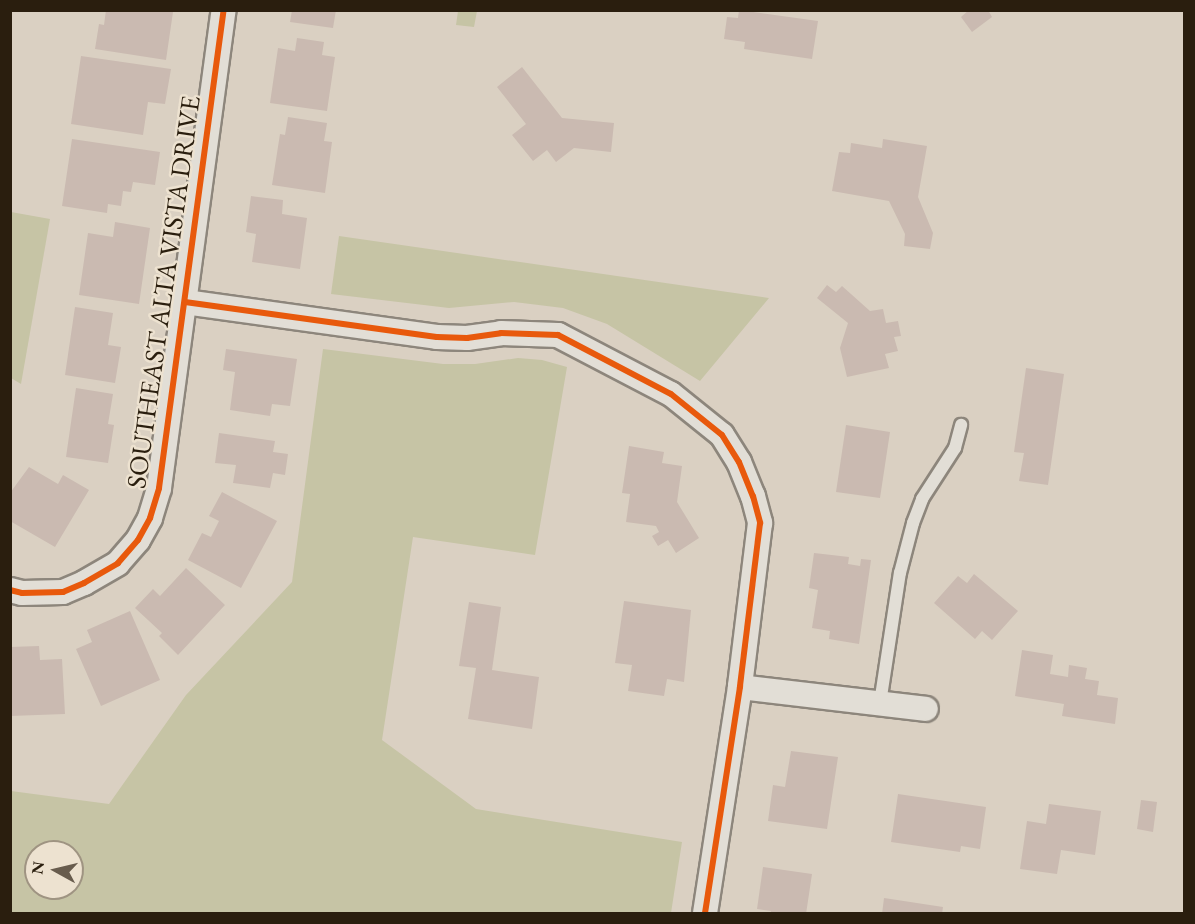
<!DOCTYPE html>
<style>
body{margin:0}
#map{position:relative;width:1195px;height:924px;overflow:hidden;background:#dad0c2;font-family:"EB Garamond",serif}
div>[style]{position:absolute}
.green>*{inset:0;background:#c6c4a5}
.building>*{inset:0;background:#cabab1}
.roads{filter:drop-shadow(2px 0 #8d867c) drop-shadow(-2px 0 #8d867c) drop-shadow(0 2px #8d867c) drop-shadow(0 -2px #8d867c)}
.lane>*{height:12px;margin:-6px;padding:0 6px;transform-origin:6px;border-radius:6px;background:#e2ded6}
.street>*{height:24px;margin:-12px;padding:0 12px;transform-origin:12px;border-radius:12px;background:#e2ded6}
.cycleway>*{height:6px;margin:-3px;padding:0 3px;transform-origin:3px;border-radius:3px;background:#e8590c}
span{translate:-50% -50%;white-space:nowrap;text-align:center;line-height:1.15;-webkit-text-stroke:5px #ede2d0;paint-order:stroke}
.street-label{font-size:27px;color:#2a1e0e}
.frame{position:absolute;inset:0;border:12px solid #2a1e0e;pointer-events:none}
.north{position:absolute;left:24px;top:840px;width:60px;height:60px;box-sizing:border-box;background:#ede2d0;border:2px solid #9f9482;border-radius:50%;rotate:278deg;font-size:16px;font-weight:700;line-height:24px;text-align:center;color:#2a1e0e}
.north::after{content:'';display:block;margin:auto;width:21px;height:27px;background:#685c4d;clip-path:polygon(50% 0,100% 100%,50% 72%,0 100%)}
</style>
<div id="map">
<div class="green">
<div style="clip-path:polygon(458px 11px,477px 11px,474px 27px,456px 25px)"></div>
<div style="clip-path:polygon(11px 212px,50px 219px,21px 384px,11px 378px)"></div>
<div style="clip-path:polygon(339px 236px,769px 298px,700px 381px,607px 324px,563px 308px,514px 302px,449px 308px,331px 294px)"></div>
<div style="clip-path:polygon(evenodd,323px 349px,443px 364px,475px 364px,518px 358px,542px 360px,567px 367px,535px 555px,413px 537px,382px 740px,476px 809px,682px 842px,671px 913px,11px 913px,11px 791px,109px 804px,186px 695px,292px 582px,323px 349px,36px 852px,72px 852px,72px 888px,36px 888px,36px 852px)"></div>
</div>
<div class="building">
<div style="clip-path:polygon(106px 10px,173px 12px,166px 60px,95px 49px,99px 24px,104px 25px)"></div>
<div style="clip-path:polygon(292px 10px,336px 10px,333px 28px,290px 22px)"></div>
<div style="clip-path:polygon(739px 10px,818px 21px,812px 59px,744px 49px,745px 42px,724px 39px,727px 17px,738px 18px)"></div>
<div style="clip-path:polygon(969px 10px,988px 10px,992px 17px,972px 32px,961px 17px)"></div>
<div style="clip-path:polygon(297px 38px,324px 42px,322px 55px,335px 57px,327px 111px,270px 103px,278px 48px,295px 51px)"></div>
<div style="clip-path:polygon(81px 56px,171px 69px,165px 104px,148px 102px,143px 135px,71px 124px)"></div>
<div style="clip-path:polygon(522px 67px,562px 118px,614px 123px,611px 152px,574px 148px,556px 162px,547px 150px,533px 161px,512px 135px,526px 124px,497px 87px)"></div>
<div style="clip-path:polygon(288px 117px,327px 123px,324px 141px,332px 142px,325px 193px,272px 185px,280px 134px,285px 135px)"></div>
<div style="clip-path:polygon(72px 139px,160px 152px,155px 185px,133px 182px,131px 192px,123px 191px,121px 206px,108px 204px,107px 213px,62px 206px)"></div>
<div style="clip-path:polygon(883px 139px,927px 146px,918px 197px,933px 233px,930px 249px,904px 246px,905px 234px,889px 201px,832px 191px,839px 152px,850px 153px,851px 143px,882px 148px)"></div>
<div style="clip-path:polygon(251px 196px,283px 200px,282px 214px,307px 218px,300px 269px,252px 262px,256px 234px,246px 232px)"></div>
<div style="clip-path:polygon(115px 222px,150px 228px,139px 304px,79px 295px,88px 233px,113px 237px)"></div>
<div style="clip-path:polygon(827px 285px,836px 292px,842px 286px,870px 311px,883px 309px,886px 323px,898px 321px,901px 336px,894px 337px,898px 351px,885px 354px,889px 368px,847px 377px,840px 348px,848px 323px,817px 298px)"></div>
<div style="clip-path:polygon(75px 307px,113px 313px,108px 345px,121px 347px,115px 383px,65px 375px)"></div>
<div style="clip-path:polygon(226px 349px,297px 359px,290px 406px,272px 404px,270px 416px,230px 410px,235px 372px,223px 370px)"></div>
<div style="clip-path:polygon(1026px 368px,1064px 374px,1048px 485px,1019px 481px,1024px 453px,1014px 452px)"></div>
<div style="clip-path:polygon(76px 388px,113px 394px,108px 424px,114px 425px,108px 463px,66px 457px)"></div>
<div style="clip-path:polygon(846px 425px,890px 432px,880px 498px,836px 492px)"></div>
<div style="clip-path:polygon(219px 433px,275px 441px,273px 452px,288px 454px,285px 475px,273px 473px,270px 488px,233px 483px,236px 465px,215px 463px)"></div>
<div style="clip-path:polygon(629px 446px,664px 452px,662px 463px,682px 466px,677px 502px,699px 538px,676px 553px,668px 540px,658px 546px,652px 536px,659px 532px,656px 526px,626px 522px,630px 494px,622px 493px)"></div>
<div style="clip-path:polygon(29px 467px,58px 484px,63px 475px,89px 490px,55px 547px,10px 521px,10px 493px)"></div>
<div style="clip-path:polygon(222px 492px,277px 521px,241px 588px,188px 560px,202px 533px,211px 537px,219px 521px,209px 516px)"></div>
<div style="clip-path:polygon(814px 553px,849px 557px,848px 564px,860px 566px,861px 559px,871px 560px,859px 644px,829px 639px,830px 631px,812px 628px,818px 590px,809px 588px)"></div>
<div style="clip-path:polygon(186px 568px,225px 605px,178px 655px,159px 636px,162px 633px,135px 608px,153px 589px,160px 596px)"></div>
<div style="clip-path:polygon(974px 574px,1018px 611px,992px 640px,982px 631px,975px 639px,934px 603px,958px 576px,967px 583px)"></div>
<div style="clip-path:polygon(624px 601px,691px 610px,684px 682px,667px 679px,664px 696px,628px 691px,632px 665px,615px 663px)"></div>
<div style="clip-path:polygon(469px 602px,501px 607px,492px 670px,539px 677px,532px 729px,468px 719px,476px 668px,459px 666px)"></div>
<div style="clip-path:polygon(130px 611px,160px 680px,101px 706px,76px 649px,92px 642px,87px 630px)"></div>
<div style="clip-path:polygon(39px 646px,40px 660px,62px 659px,65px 714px,10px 716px,10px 647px)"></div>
<div style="clip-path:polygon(1022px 650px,1053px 655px,1050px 674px,1068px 677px,1069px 665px,1087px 668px,1085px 679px,1099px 681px,1097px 695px,1118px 698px,1115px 724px,1062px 716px,1064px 704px,1015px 696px)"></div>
<div style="clip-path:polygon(791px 751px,838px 757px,827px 829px,768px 821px,773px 785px,785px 787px)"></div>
<div style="clip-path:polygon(898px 794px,986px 807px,980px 849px,961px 846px,960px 852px,891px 842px)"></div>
<div style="clip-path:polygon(1141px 800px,1157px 802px,1153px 832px,1137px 829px)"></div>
<div style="clip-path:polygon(1049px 804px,1101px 811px,1095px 855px,1061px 850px,1057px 874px,1020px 869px,1027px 821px,1046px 824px)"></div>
<div style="clip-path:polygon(763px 867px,812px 874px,806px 914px,770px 914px,771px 911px,757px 909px)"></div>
<div style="clip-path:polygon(884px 898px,943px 907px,942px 914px,882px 914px)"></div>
</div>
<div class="roads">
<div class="lane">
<div style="left:880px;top:703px;width:132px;rotate:-81.3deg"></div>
<div style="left:900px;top:573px;width:52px;rotate:-75.4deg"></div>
<div style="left:913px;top:523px;width:26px;rotate:-69deg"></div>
<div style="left:922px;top:499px;width:61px;rotate:-57.1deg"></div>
<div style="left:955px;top:448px;width:24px;rotate:-75deg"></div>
</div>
<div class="street">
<div style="left:185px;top:302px;width:254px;rotate:7.9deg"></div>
<div style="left:437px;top:337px;width:30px;rotate:2deg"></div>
<div style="left:467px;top:338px;width:34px;rotate:-8deg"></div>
<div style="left:501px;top:333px;width:57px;rotate:2deg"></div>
<div style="left:558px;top:335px;width:127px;rotate:27.6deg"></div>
<div style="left:671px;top:394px;width:65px;rotate:38.8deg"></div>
<div style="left:722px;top:435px;width:32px;rotate:58deg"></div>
<div style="left:739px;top:462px;width:37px;rotate:68deg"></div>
<div style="left:753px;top:496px;width:28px;rotate:75deg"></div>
<div style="left:760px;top:523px;width:165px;rotate:97deg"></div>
<div style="left:740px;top:687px;width:230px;rotate:98.8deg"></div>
<div style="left:10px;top:590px;width:12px;rotate:14deg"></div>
<div style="left:22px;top:593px;width:41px;rotate:-1.4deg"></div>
<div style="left:63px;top:592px;width:23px;rotate:-23deg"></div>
<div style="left:84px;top:583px;width:39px;rotate:-30deg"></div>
<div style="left:118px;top:563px;width:30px;rotate:-49deg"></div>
<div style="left:138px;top:540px;width:25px;rotate:-61deg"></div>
<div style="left:150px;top:518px;width:31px;rotate:-73deg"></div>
<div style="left:159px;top:488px;width:482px;rotate:-82.3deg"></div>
<div style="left:740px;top:687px;width:187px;rotate:6.7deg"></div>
</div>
</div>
<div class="cycleway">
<div style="left:185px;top:302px;width:254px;rotate:7.9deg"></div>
<div style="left:437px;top:337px;width:30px;rotate:2deg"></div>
<div style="left:467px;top:338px;width:34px;rotate:-8deg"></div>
<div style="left:501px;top:333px;width:57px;rotate:2deg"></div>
<div style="left:558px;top:335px;width:127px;rotate:27.6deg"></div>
<div style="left:671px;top:394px;width:65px;rotate:38.8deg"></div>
<div style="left:722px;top:435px;width:32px;rotate:58deg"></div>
<div style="left:739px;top:462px;width:37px;rotate:68deg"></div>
<div style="left:753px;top:496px;width:28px;rotate:75deg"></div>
<div style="left:760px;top:523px;width:165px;rotate:97deg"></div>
<div style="left:740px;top:687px;width:230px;rotate:98.8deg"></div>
<div style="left:10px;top:590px;width:12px;rotate:14deg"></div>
<div style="left:22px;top:593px;width:41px;rotate:-1.4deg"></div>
<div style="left:63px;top:592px;width:23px;rotate:-23deg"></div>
<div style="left:84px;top:583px;width:39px;rotate:-30deg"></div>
<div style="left:118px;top:563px;width:30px;rotate:-49deg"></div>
<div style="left:138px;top:540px;width:25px;rotate:-61deg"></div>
<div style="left:150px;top:518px;width:31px;rotate:-73deg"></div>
<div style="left:159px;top:488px;width:482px;rotate:-82.3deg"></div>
</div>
<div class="street-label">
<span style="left:163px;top:292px;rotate:-82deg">SOUTHEAST ALTA VISTA DRIVE</span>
</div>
<div class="frame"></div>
<div class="north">N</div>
</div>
